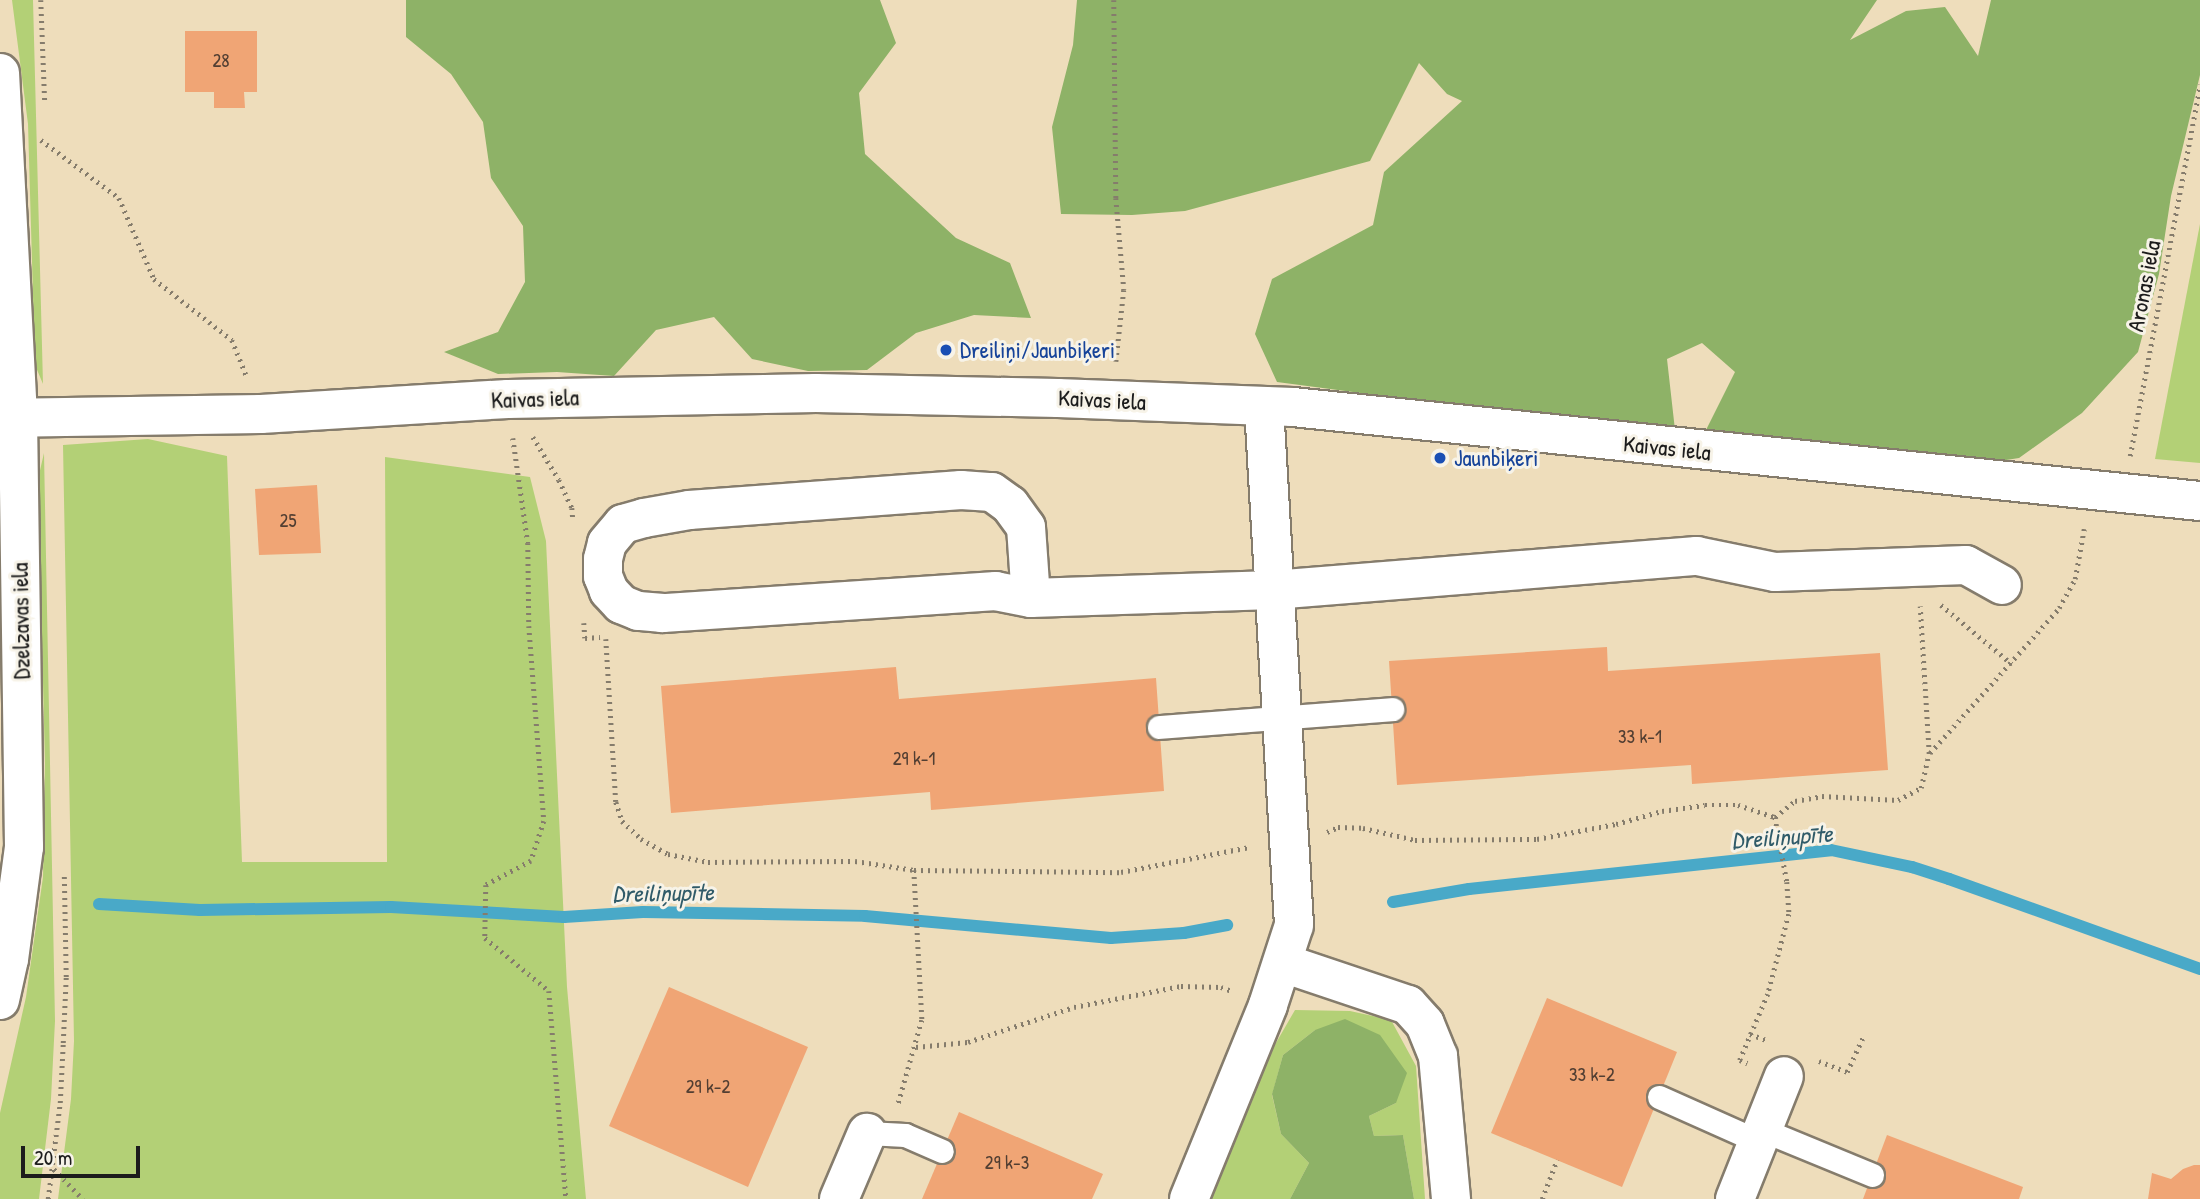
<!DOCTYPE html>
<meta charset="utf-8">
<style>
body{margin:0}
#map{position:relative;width:2200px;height:1199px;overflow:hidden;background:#edb;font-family:"Patrick Hand",sans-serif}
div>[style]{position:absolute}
.green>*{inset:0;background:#b3d076}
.forest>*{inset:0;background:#8eb267}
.stream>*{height:12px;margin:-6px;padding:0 6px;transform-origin:6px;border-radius:6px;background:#49a9c8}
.building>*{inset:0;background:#f0a575}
.path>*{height:4.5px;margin-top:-2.25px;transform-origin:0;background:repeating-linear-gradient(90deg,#857c6c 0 2px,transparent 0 7px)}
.roads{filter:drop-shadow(2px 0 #857c6c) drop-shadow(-2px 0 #857c6c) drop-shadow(0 2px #857c6c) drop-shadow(0 -2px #857c6c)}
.lane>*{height:23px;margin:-11.5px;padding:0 11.5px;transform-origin:11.5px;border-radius:11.5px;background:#fff}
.street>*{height:38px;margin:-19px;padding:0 19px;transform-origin:19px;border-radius:19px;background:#fff}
.dots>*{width:19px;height:19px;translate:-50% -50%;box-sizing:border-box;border:4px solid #f7f3e8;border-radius:50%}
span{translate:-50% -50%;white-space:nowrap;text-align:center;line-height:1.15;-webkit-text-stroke:6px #f7f3e8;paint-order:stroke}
.number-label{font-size:19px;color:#513e32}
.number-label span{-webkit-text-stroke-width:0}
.street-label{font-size:23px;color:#1c1c1c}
.transit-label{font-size:23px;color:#164399}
.left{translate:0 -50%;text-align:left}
.water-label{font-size:24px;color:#305b69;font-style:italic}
.scale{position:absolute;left:21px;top:1146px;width:119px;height:32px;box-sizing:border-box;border:4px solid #1c1c1c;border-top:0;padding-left:9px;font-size:21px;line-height:24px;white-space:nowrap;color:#1c1c1c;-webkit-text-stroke:5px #f7f3e8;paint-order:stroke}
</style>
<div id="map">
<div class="green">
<div style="clip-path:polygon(12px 0,33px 0,43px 384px,35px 365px,28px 124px)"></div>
<div style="clip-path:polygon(2200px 224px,2200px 463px,2155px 459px)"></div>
<div style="clip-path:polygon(148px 439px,227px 456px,242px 862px,387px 862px,385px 457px,530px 477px,546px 541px,567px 987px,586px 1199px,58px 1199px,71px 1099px,74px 1041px,63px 445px)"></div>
<div style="clip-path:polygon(44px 453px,55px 1021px,51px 1099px,39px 1199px,0 1199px,0 1113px,26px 997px,43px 877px,45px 763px,38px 479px)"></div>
<div style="clip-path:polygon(1295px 1010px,1350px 1011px,1391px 1020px,1416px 1066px,1425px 1199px,1414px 1199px,1403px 1135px,1374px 1136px,1369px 1116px,1396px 1103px,1315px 1030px,1283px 1055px,1272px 1095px,1281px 1134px,1309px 1163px,1290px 1199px,1209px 1199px,1262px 1067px)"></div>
</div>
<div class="forest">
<div style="clip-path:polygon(406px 0,880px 0,896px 43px,859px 93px,865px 154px,956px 238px,1010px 263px,1031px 318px,974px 315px,916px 333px,867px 370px,808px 371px,752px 359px,714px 317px,656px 330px,614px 376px,557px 372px,498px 374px,444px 352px,498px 332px,525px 282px,523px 226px,491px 178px,483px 122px,451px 74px,406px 37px)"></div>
<div style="clip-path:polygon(1077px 0,1877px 0,1850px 40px,1906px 11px,1945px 7px,1978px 56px,1991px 0,2200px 0,2200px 75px,2171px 196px,2159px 274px,2138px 352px,2082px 413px,2019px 458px,1935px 471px,1773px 438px,1706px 430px,1735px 372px,1702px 343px,1667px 359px,1675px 430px,1527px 415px,1277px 382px,1255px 334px,1272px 279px,1373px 225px,1384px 172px,1462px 101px,1447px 94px,1419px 63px,1370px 161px,1185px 211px,1132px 215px,1061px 214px,1052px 127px,1073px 45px)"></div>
<div style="clip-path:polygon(1345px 1019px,1380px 1035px,1407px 1073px,1396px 1103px,1369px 1116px,1374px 1136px,1403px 1135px,1414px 1199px,1290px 1199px,1309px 1163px,1281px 1134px,1272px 1094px,1283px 1055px,1315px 1030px)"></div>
</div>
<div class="stream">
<div style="left:1393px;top:902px;width:77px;rotate:-9.7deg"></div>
<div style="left:1469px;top:889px;width:364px;rotate:-6.1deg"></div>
<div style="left:1831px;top:850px;width:83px;rotate:11.9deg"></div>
<div style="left:1912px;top:867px;width:39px;rotate:18deg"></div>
<div style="left:1949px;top:879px;width:267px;rotate:19.7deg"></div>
<div style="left:99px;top:904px;width:101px;rotate:3.4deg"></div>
<div style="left:200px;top:910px;width:191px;rotate:-0.9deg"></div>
<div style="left:391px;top:907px;width:173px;rotate:3.3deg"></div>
<div style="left:564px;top:917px;width:79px;rotate:-3.6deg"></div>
<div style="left:643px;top:912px;width:222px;rotate:1deg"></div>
<div style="left:865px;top:916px;width:247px;rotate:5.1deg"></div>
<div style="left:1111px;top:938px;width:73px;rotate:-3.9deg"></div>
<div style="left:1184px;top:933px;width:44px;rotate:-10.5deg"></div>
</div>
<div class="building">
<div style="clip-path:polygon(185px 31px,257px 31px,257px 92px,244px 92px,245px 108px,214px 108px,214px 92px,185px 92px)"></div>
<div style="clip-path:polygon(317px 485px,321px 553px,259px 555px,255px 489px)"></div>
<div style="clip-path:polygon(1607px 647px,1608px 671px,1880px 653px,1888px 770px,1692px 784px,1691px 765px,1397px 785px,1389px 661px)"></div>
<div style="clip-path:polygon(896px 667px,899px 699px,1156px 678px,1164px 791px,931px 810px,930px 792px,671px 813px,661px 686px)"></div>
<div style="clip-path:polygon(669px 987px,808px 1047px,748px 1187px,609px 1126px)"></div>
<div style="clip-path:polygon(1547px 998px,1677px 1052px,1622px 1187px,1491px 1133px)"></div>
<div style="clip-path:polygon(959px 1112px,1103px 1174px,1092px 1199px,922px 1199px)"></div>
<div style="clip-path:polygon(1887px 1135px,2023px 1187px,2019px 1199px,1863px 1199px)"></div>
<div style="clip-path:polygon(2194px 1165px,2200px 1165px,2200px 1199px,2148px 1199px,2152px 1173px,2171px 1179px,2183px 1169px)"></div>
</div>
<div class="path">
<div style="left:41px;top:0;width:104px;rotate:87.8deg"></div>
<div style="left:1114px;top:0;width:198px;rotate:89.4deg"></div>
<div style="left:1116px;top:198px;width:92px;rotate:85deg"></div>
<div style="left:1124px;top:290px;width:72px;rotate:96.3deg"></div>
<div style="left:41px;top:140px;width:97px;rotate:36.6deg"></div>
<div style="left:119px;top:198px;width:88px;rotate:66.6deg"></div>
<div style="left:154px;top:279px;width:99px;rotate:38deg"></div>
<div style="left:232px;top:340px;width:40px;rotate:68deg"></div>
<div style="left:533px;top:437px;width:50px;rotate:58.8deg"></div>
<div style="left:559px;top:480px;width:31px;rotate:65deg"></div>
<div style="left:572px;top:508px;width:12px;rotate:85deg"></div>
<div style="left:513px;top:438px;width:106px;rotate:81.9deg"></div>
<div style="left:528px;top:543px;width:83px;rotate:89.3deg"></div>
<div style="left:529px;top:626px;width:196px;rotate:85.6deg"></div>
<div style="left:544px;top:821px;width:42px;rotate:108deg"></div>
<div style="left:531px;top:861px;width:51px;rotate:151.9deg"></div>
<div style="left:486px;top:885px;width:53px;rotate:91.1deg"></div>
<div style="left:485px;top:938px;width:83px;rotate:39.6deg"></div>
<div style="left:549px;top:991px;width:209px;rotate:85.3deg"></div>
<div style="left:2130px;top:456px;width:378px;rotate:-79.3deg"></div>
<div style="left:1941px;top:605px;width:92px;rotate:39.7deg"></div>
<div style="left:584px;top:623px;width:15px;rotate:86deg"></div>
<div style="left:585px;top:638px;width:15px;rotate:-4deg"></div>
<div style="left:606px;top:639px;width:163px;rotate:86.5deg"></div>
<div style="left:616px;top:802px;width:20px;rotate:72deg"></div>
<div style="left:622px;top:821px;width:26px;rotate:43deg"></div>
<div style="left:641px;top:839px;width:31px;rotate:29deg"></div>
<div style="left:668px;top:854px;width:41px;rotate:11.3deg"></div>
<div style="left:708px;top:862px;width:147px;rotate:-0.4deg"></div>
<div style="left:855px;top:861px;width:60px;rotate:8.7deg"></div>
<div style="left:914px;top:870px;width:150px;rotate:86.9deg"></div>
<div style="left:922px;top:1020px;width:88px;rotate:105.8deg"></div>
<div style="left:1930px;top:753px;width:194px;rotate:-48.3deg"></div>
<div style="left:2059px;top:608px;width:33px;rotate:-61deg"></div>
<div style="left:2075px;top:579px;width:51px;rotate:-79.8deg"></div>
<div style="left:1775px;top:817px;width:26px;rotate:-39deg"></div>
<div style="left:1795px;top:801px;width:27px;rotate:-10deg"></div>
<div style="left:1822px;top:796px;width:76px;rotate:3deg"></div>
<div style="left:1898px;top:800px;width:26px;rotate:-28deg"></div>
<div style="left:1921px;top:788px;width:35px;rotate:-77deg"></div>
<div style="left:1929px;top:754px;width:148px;rotate:-93.5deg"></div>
<div style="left:1327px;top:832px;width:12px;rotate:-24deg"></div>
<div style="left:1338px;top:827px;width:25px;rotate:2deg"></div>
<div style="left:1363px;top:828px;width:53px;rotate:13deg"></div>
<div style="left:1415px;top:840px;width:122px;rotate:-0.5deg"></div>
<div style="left:1537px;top:839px;width:80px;rotate:-10.8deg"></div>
<div style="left:1616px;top:824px;width:48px;rotate:-15.8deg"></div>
<div style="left:1662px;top:811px;width:43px;rotate:-7.9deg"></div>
<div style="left:1705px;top:805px;width:33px"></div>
<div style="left:1738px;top:805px;width:39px;rotate:18deg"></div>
<div style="left:1775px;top:817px;width:66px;rotate:79.5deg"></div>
<div style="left:1787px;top:882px;width:32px;rotate:86deg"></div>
<div style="left:1789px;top:914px;width:83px;rotate:104.7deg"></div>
<div style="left:1768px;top:994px;width:72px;rotate:113deg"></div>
<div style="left:1740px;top:1060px;width:8px;rotate:23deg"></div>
<div style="left:914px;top:870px;width:207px;rotate:0.6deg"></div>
<div style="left:1121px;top:872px;width:131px;rotate:-11deg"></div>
<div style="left:1750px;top:1034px;width:20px;rotate:20deg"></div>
<div style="left:916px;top:1047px;width:52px;rotate:-5.5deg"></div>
<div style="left:968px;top:1042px;width:112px;rotate:-18.3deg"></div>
<div style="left:1074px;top:1007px;width:109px;rotate:-11.1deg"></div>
<div style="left:1181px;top:986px;width:40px;rotate:1.4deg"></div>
<div style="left:1221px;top:987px;width:12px;rotate:20deg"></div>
<div style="left:1819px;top:1061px;width:30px;rotate:21deg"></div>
<div style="left:1847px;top:1072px;width:41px;rotate:-65.3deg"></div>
<div style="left:54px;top:1169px;width:42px;rotate:46deg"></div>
<div style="left:48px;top:1199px;width:97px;rotate:-82.9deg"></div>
<div style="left:60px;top:1103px;width:60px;rotate:-87.1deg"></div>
<div style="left:63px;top:1043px;width:66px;rotate:-87.4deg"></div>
<div style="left:66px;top:977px;width:105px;rotate:-91.1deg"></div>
<div style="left:1542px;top:1199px;width:42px;rotate:-69deg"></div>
</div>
<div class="roads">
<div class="lane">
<div style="left:1159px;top:727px;width:234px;rotate:-4.4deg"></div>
<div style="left:1659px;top:1097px;width:108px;rotate:24deg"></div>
<div style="left:1763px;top:1130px;width:118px;rotate:22.4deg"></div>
<div style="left:867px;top:1133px;width:38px;rotate:3deg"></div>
<div style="left:905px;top:1135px;width:40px;rotate:23.4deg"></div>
</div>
<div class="street">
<div style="left:0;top:73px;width:344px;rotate:87deg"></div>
<div style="left:18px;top:417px;width:430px;rotate:89.2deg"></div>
<div style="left:24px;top:847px;width:113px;rotate:97.6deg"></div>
<div style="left:9px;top:959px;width:42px;rotate:102.4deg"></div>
<div style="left:0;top:418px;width:261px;rotate:-0.9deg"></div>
<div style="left:261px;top:414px;width:247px;rotate:-3.5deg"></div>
<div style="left:508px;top:399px;width:308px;rotate:-1.1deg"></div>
<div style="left:816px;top:393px;width:242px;rotate:1.2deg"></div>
<div style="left:1058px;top:398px;width:235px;rotate:2.2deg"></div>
<div style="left:1293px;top:407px;width:912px;rotate:5.92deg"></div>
<div style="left:1031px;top:598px;width:36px;rotate:-169deg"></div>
<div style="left:996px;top:591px;width:334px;rotate:176.2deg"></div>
<div style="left:663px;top:613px;width:25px;rotate:-175deg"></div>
<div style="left:638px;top:611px;width:18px;rotate:-158deg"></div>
<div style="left:621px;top:604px;width:18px;rotate:-133deg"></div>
<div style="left:609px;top:591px;width:16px;rotate:-112deg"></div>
<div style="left:603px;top:576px;width:17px;rotate:-90deg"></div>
<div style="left:603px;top:559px;width:16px;rotate:-76deg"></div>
<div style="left:607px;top:543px;width:25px;rotate:-50deg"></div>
<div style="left:623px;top:524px;width:22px;rotate:-16deg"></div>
<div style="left:644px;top:518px;width:46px;rotate:-10.1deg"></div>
<div style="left:689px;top:510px;width:273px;rotate:-4.2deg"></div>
<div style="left:961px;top:490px;width:31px;rotate:4deg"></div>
<div style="left:992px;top:492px;width:22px;rotate:36deg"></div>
<div style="left:1010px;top:505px;width:27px;rotate:54deg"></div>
<div style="left:1026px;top:527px;width:71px;rotate:86deg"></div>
<div style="left:1031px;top:598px;width:242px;rotate:-1.9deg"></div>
<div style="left:1273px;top:590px;width:425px;rotate:-4.6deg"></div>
<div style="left:1697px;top:556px;width:80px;rotate:11.6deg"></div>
<div style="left:1775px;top:572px;width:191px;rotate:-2.1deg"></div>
<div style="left:1966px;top:565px;width:41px;rotate:29.1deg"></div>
<div style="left:1283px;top:963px;width:132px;rotate:18.6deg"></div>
<div style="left:1408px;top:1005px;width:25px;rotate:48deg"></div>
<div style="left:1425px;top:1024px;width:35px;rotate:68deg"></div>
<div style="left:1438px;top:1056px;width:144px;rotate:84.8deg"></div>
<div style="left:839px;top:1199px;width:72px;rotate:-67deg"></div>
<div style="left:1189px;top:1199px;width:209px;rotate:-67.8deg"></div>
<div style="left:1268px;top:1005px;width:84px;rotate:-72deg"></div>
<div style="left:1294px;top:925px;width:520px;rotate:-93.31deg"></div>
<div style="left:1735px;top:1199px;width:132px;rotate:-68.3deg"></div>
</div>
</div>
<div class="dots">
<div style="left:946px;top:350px;background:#1a4fb4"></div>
<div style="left:1440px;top:458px;background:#1a4fb4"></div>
</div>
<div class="number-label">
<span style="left:221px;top:61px">28</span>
<span style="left:288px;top:521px">25</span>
<span style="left:1640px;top:737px">33 k-1</span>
<span style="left:914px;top:759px">29 k-1</span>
<span style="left:1592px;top:1075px">33 k-2</span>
<span style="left:708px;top:1087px">29 k-2</span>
<span style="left:1007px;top:1163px">29 k-3</span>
</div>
<div class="street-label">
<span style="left:2144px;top:286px;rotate:-79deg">Aronas iela</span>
<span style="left:535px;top:399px;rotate:-2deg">Kaivas iela</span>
<span style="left:1102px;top:400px;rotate:3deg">Kaivas iela</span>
<span style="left:1667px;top:448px;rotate:6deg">Kaivas iela</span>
<span style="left:21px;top:621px;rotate:-91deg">Dzelzavas iela</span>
</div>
<div class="transit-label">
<span class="left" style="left:960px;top:350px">Dreiliņi/Jaunbiķeri</span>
<span class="left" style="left:1454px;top:458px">Jaunbiķeri</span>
</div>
<div class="water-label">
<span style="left:1782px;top:837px;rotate:-4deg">Dreiliņupīte</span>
<span style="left:663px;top:893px;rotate:-1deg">Dreiliņupīte</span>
</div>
<div class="scale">20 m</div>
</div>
